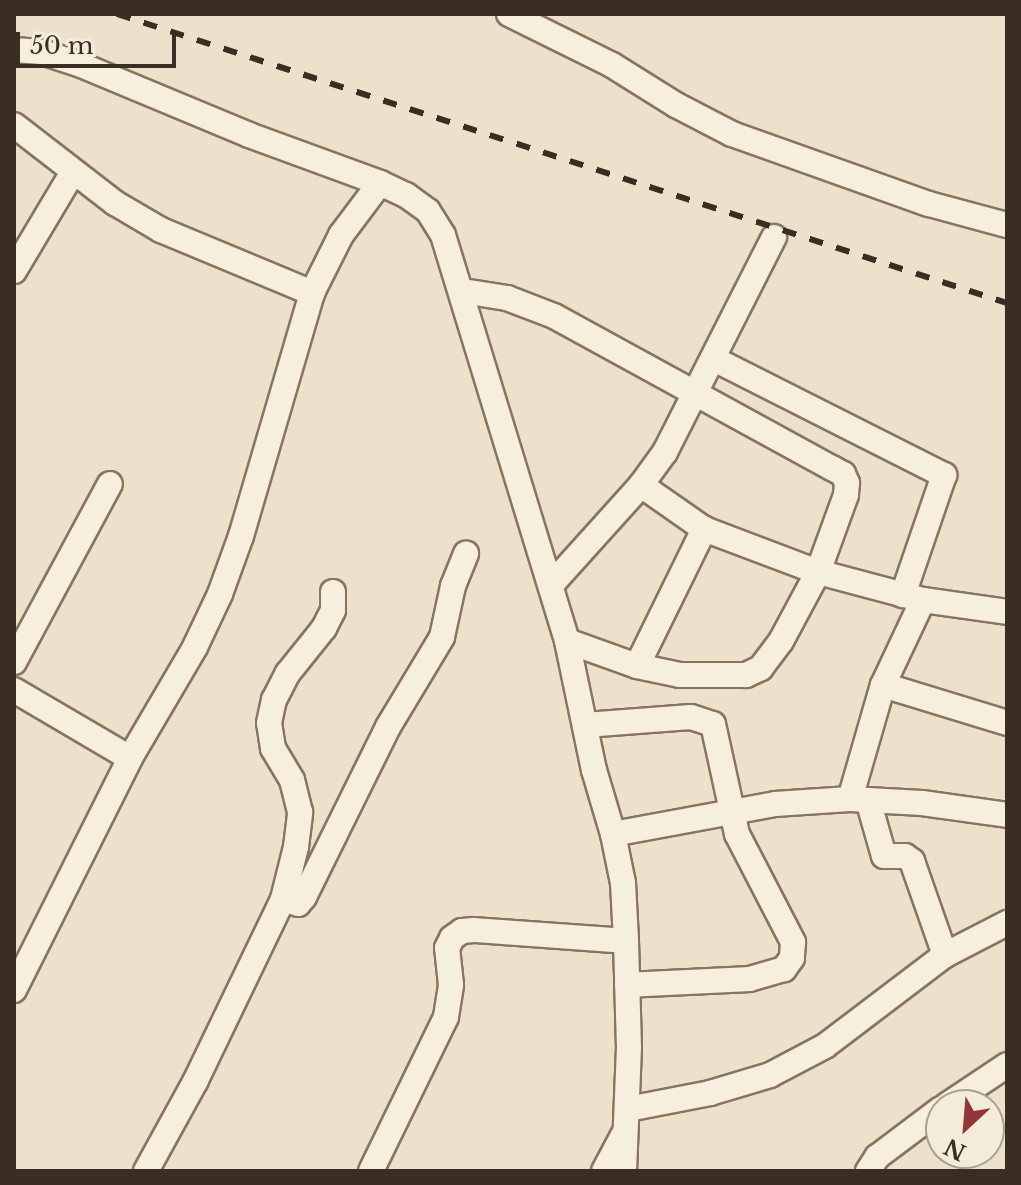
<!DOCTYPE html>
<style>
body{margin:0}
#map{position:relative;width:1021px;height:1185px;overflow:hidden;background:#ece1cb;font-family:"Libre Baskerville",serif}
div>[style]{position:absolute}
.roads{filter:drop-shadow(2px 0 #887460) drop-shadow(-2px 0 #887460) drop-shadow(0 2px #887460) drop-shadow(0 -2px #887460)}
.minor>*{height:24px;margin:-12px;padding:0 12px;transform-origin:12px;border-radius:12px;background:#f7efde}
.rail>*{height:6px;margin-top:-3px;transform-origin:0;background:repeating-linear-gradient(90deg,#3a2d22 0 14px,transparent 0 28px)}
span{translate:-50% -50%;white-space:nowrap;text-align:center;line-height:1.15;-webkit-text-stroke:6px #f4ecda;paint-order:stroke}
.frame{position:absolute;inset:0;border:16px solid #3a2d22;pointer-events:none}
.north{position:absolute;left:925px;top:1089px;width:80px;height:80px;box-sizing:border-box;background:#f4ecda;border:2px solid #aaa090;border-radius:50%;rotate:206deg;font-size:22px;font-weight:700;line-height:32px;text-align:center;color:#3a2d22}
.north::after{content:'';display:block;margin:auto;width:28px;height:36px;background:#933437;clip-path:polygon(50% 0,100% 100%,50% 72%,0 100%)}
.scale{position:absolute;left:16px;top:32px;width:160px;height:36px;box-sizing:border-box;border:4px solid #3a2d22;border-top:0;padding-left:10px;font-size:24px;line-height:28px;white-space:nowrap;color:#3a2d22;-webkit-text-stroke:6px #f4ecda;paint-order:stroke}
</style>
<div id="map">
<div class="roads">
<div class="minor">
<div style="left:509px;top:14px;width:115px;rotate:26.3deg"></div>
<div style="left:612px;top:65px;width:75px;rotate:32deg"></div>
<div style="left:676px;top:105px;width:63px;rotate:27.4deg"></div>
<div style="left:732px;top:134px;width:209px;rotate:19.6deg"></div>
<div style="left:929px;top:204px;width:81px;rotate:15.1deg"></div>
<div style="left:14px;top:50px;width:28px;rotate:4deg"></div>
<div style="left:42px;top:52px;width:41px;rotate:18.4deg"></div>
<div style="left:81px;top:65px;width:182px;rotate:22.6deg"></div>
<div style="left:249px;top:135px;width:140px;rotate:20.1deg"></div>
<div style="left:380px;top:183px;width:29px;rotate:25deg"></div>
<div style="left:406px;top:195px;width:27px;rotate:36deg"></div>
<div style="left:428px;top:211px;width:28px;rotate:58deg"></div>
<div style="left:443px;top:235px;width:425px;rotate:73deg"></div>
<div style="left:567px;top:641px;width:132px;rotate:78.2deg"></div>
<div style="left:594px;top:770px;width:67px;rotate:73.5deg"></div>
<div style="left:613px;top:834px;width:50px;rotate:78.5deg"></div>
<div style="left:623px;top:883px;width:58px;rotate:87deg"></div>
<div style="left:626px;top:941px;width:106px;rotate:88.4deg"></div>
<div style="left:629px;top:1047px;width:124px;rotate:92.3deg"></div>
<div style="left:14px;top:125px;width:128px;rotate:37.7deg"></div>
<div style="left:115px;top:203px;width:53px;rotate:30.4deg"></div>
<div style="left:161px;top:230px;width:164px;rotate:22.6deg"></div>
<div style="left:14px;top:271px;width:115px;rotate:-59.2deg"></div>
<div style="left:463px;top:291px;width:45px;rotate:9deg"></div>
<div style="left:507px;top:298px;width:50px;rotate:21deg"></div>
<div style="left:554px;top:316px;width:317px;rotate:28.7deg"></div>
<div style="left:832px;top:468px;width:13px;rotate:29deg"></div>
<div style="left:843px;top:474px;width:10px;rotate:66deg"></div>
<div style="left:847px;top:483px;width:12px;rotate:95deg"></div>
<div style="left:846px;top:495px;width:82px;rotate:110deg"></div>
<div style="left:818px;top:572px;width:78px;rotate:118.2deg"></div>
<div style="left:781px;top:641px;width:34px;rotate:127deg"></div>
<div style="left:761px;top:668px;width:17px;rotate:155deg"></div>
<div style="left:746px;top:675px;width:66px;rotate:180deg"></div>
<div style="left:680px;top:675px;width:44px;rotate:-168.2deg"></div>
<div style="left:637px;top:666px;width:74px;rotate:-160.3deg"></div>
<div style="left:714px;top:359px;width:258px;rotate:26.8deg"></div>
<div style="left:944px;top:475px;width:127px;rotate:108.9deg"></div>
<div style="left:641px;top:485px;width:77px;rotate:34.9deg"></div>
<div style="left:704px;top:529px;width:122px;rotate:20.7deg"></div>
<div style="left:818px;top:572px;width:109px;rotate:14.9deg"></div>
<div style="left:923px;top:600px;width:85px;rotate:8.1deg"></div>
<div style="left:551px;top:585px;width:135px;rotate:-48deg"></div>
<div style="left:641px;top:485px;width:41px;rotate:-54deg"></div>
<div style="left:665px;top:452px;width:241px;rotate:-63.1deg"></div>
<div style="left:14px;top:662px;width:202px;rotate:-61.7deg"></div>
<div style="left:637px;top:666px;width:153px;rotate:-63.9deg"></div>
<div style="left:883px;top:685px;width:130px;rotate:17deg"></div>
<div style="left:14px;top:690px;width:134px;rotate:30.4deg"></div>
<div style="left:585px;top:725px;width:106px;rotate:-4.3deg"></div>
<div style="left:691px;top:717px;width:23px;rotate:18deg"></div>
<div style="left:713px;top:724px;width:113px;rotate:77.7deg"></div>
<div style="left:737px;top:834px;width:122px;rotate:62.6deg"></div>
<div style="left:793px;top:942px;width:16px;rotate:94deg"></div>
<div style="left:792px;top:958px;width:14px;rotate:126deg"></div>
<div style="left:784px;top:969px;width:36px;rotate:164deg"></div>
<div style="left:749px;top:979px;width:122px;rotate:177.2deg"></div>
<div style="left:850px;top:799px;width:119px;rotate:-73.9deg"></div>
<div style="left:883px;top:685px;width:94px;rotate:-64.8deg"></div>
<div style="left:868px;top:800px;width:58px;rotate:74.1deg"></div>
<div style="left:884px;top:856px;width:21px"></div>
<div style="left:905px;top:856px;width:9px;rotate:36deg"></div>
<div style="left:912px;top:861px;width:100px;rotate:70.7deg"></div>
<div style="left:613px;top:834px;width:165px;rotate:-10.5deg"></div>
<div style="left:775px;top:804px;width:75px;rotate:-3.8deg"></div>
<div style="left:850px;top:799px;width:72px;rotate:3.2deg"></div>
<div style="left:922px;top:803px;width:86px;rotate:8deg"></div>
<div style="left:283px;top:899px;width:16px;rotate:18deg"></div>
<div style="left:298px;top:904px;width:9px;rotate:-49deg"></div>
<div style="left:304px;top:897px;width:190px;rotate:-63.7deg"></div>
<div style="left:388px;top:727px;width:105px;rotate:-59deg"></div>
<div style="left:442px;top:637px;width:52px;rotate:-77.8deg"></div>
<div style="left:453px;top:586px;width:35px;rotate:-68deg"></div>
<div style="left:14px;top:990px;width:259px;rotate:-63.4deg"></div>
<div style="left:130px;top:758px;width:129px;rotate:-59.6deg"></div>
<div style="left:195px;top:647px;width:59px;rotate:-64.7deg"></div>
<div style="left:220px;top:594px;width:62px;rotate:-70.1deg"></div>
<div style="left:241px;top:536px;width:253px;rotate:-73.7deg"></div>
<div style="left:312px;top:293px;width:65px;rotate:-63.4deg"></div>
<div style="left:341px;top:235px;width:65px;rotate:-53.1deg"></div>
<div style="left:947px;top:1105px;width:72px;rotate:-33.7deg"></div>
<div style="left:628px;top:1109px;width:84px;rotate:-11deg"></div>
<div style="left:710px;top:1093px;width:63px;rotate:-16.7deg"></div>
<div style="left:770px;top:1075px;width:62px;rotate:-27.8deg"></div>
<div style="left:825px;top:1046px;width:151px;rotate:-37.2deg"></div>
<div style="left:945px;top:955px;width:70px;rotate:-27.3deg"></div>
<div style="left:146px;top:1171px;width:102px;rotate:-61.2deg"></div>
<div style="left:195px;top:1082px;width:203px;rotate:-64.3deg"></div>
<div style="left:283px;top:899px;width:54px;rotate:-76deg"></div>
<div style="left:296px;top:847px;width:35px;rotate:-83deg"></div>
<div style="left:300px;top:812px;width:33px;rotate:-104deg"></div>
<div style="left:292px;top:780px;width:37px;rotate:-121deg"></div>
<div style="left:273px;top:748px;width:25px;rotate:-99deg"></div>
<div style="left:269px;top:723px;width:24px;rotate:-78deg"></div>
<div style="left:274px;top:700px;width:30px;rotate:-63deg"></div>
<div style="left:288px;top:673px;width:58px;rotate:-51.3deg"></div>
<div style="left:324px;top:628px;width:20px;rotate:-63deg"></div>
<div style="left:333px;top:610px;width:18px;rotate:-90deg"></div>
<div style="left:371px;top:1171px;width:171px;rotate:-64deg"></div>
<div style="left:446px;top:1017px;width:32px;rotate:-81deg"></div>
<div style="left:451px;top:985px;width:37px;rotate:-96deg"></div>
<div style="left:447px;top:948px;width:11px;rotate:-63deg"></div>
<div style="left:452px;top:938px;width:12px;rotate:-35deg"></div>
<div style="left:462px;top:931px;width:12px;rotate:-5deg"></div>
<div style="left:474px;top:930px;width:152px;rotate:4.1deg"></div>
<div style="left:604px;top:1171px;width:40px;rotate:-62deg"></div>
<div style="left:868px;top:1171px;width:17px;rotate:-57deg"></div>
<div style="left:877px;top:1157px;width:80px;rotate:-36.9deg"></div>
</div>
</div>
<div class="rail">
<div style="left:117px;top:14px;width:936px;rotate:17.99deg"></div>
</div>
<div class="frame"></div>
<div class="north">N</div>
<div class="scale">50 m</div>
</div>
